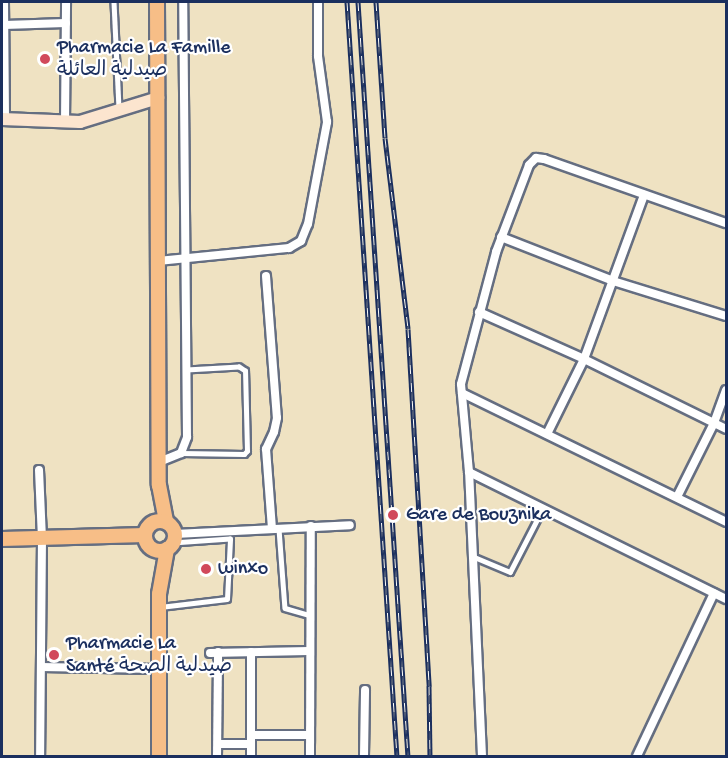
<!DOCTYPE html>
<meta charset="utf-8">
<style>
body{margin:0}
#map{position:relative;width:728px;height:758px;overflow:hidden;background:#efe2c2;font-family:"Gochi Hand","Playpen Sans Arabic",sans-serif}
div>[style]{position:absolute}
.roads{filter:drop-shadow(2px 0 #656e81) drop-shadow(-2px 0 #656e81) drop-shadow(0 2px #656e81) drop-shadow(0 -2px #656e81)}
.lane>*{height:4.5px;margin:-2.25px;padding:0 2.25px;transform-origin:2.25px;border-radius:2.25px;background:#fff}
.street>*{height:8px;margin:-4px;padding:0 4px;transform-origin:4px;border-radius:4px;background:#fff}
.secondary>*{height:12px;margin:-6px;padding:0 6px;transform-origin:6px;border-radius:6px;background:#fce5cf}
.primary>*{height:14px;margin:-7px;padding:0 7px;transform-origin:7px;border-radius:7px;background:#f7be87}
.primary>.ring{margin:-7px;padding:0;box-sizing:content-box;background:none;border:14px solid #f7be87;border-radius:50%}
.rail>*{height:5px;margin-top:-2.5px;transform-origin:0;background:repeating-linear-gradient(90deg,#fff 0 9px,#1b2f5e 0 18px);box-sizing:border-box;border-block:2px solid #1b2f5e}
.dots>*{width:16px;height:16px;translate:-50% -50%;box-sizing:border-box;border:3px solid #fff;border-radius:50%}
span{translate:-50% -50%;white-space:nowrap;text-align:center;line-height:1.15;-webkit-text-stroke:4.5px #fff;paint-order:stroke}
.poi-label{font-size:20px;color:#1b2f5e}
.left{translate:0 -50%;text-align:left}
.frame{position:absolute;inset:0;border:3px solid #1b2f5e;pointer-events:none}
</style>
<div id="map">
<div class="roads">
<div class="lane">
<div style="left:114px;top:2px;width:108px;rotate:87.3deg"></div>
<div style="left:181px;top:453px;width:63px;rotate:0.9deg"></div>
<div style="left:244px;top:454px;width:4px;rotate:-45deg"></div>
<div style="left:247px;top:451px;width:80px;rotate:-91.4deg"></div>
<div style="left:245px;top:371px;width:7px;rotate:-146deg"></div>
<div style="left:239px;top:367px;width:52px;rotate:176.7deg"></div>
<div style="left:279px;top:529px;width:79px;rotate:85.7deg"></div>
<div style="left:285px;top:608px;width:26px;rotate:16deg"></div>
<div style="left:472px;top:556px;width:41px;rotate:22.8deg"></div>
<div style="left:510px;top:572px;width:72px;rotate:-62.7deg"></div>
<div style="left:160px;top:607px;width:67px;rotate:-6.8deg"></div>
<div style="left:227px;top:599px;width:60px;rotate:-87.1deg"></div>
<div style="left:230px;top:539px;width:57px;rotate:176deg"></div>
</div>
<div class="street">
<div style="left:4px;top:2px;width:117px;rotate:89.5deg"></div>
<div style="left:4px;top:25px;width:62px;rotate:-1.8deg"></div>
<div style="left:65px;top:123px;width:121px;rotate:-89.5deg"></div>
<div style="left:501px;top:237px;width:120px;rotate:21.4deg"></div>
<div style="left:613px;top:281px;width:118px;rotate:17.2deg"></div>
<div style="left:158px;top:261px;width:132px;rotate:-5.7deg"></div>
<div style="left:289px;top:248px;width:14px;rotate:-30deg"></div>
<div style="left:301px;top:241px;width:18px;rotate:-68deg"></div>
<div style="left:308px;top:224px;width:104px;rotate:-79.4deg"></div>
<div style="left:327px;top:122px;width:67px;rotate:-97.8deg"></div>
<div style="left:318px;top:56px;width:54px;rotate:-90deg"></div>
<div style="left:266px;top:276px;width:142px;rotate:85.6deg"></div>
<div style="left:277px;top:418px;width:14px;rotate:102deg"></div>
<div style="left:274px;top:432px;width:19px;rotate:115deg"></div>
<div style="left:266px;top:449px;width:79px;rotate:85.7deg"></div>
<div style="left:479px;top:312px;width:115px;rotate:24.1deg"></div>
<div style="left:584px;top:359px;width:158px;rotate:26.2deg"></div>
<div style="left:462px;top:393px;width:294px;rotate:26deg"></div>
<div style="left:547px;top:434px;width:84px;rotate:-63.7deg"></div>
<div style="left:584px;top:359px;width:175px;rotate:-69.9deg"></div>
<div style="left:159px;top:462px;width:24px;rotate:-22deg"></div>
<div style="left:181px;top:453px;width:17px;rotate:-69deg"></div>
<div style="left:187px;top:437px;width:435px;rotate:-90.5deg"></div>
<div style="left:39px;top:470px;width:68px;rotate:87.5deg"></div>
<div style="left:42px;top:538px;width:218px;rotate:90.5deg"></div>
<div style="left:469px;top:472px;width:287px;rotate:26.3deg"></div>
<div style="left:677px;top:497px;width:83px;rotate:-63.4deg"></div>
<div style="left:714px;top:423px;width:35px;rotate:-70deg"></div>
<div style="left:175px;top:534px;width:175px;rotate:-2.9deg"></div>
<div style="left:251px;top:652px;width:104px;rotate:90deg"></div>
<div style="left:210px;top:653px;width:99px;rotate:-1.2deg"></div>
<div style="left:41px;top:667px;width:116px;rotate:1deg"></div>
<div style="left:251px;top:735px;width:59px"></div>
<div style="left:218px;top:744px;width:33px"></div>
<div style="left:217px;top:756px;width:104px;rotate:-89.4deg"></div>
<div style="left:310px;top:756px;width:230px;rotate:-89.8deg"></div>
<div style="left:364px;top:756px;width:66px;rotate:-89.1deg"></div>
<div style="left:482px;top:756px;width:284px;rotate:-92.6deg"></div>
<div style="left:469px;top:472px;width:88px;rotate:-95.2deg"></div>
<div style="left:461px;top:384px;width:137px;rotate:-75.1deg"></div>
<div style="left:496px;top:252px;width:93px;rotate:-69.2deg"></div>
<div style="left:529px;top:165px;width:10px;rotate:-45deg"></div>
<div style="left:536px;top:158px;width:8px;rotate:7deg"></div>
<div style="left:544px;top:159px;width:193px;rotate:19.4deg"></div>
<div style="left:637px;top:756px;width:180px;rotate:-64.7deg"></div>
</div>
<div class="secondary">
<div style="left:2px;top:119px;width:78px;rotate:2.2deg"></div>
<div style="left:80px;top:122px;width:82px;rotate:-17.1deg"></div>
</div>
<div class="primary">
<div style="left:157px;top:2px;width:483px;rotate:89.8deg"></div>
<div style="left:159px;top:485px;width:38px;rotate:79deg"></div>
<div class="ring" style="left:145px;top:521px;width:16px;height:16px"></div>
<div style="left:2px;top:539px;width:143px;rotate:-1.6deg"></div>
<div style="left:159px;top:756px;width:162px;rotate:-90deg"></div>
<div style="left:159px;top:594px;width:46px;rotate:-79.9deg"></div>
</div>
</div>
<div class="rail">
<div style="left:347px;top:2px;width:756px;rotate:86.21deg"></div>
<div style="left:358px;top:2px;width:756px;rotate:86.21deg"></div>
<div style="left:376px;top:2px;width:136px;rotate:86.2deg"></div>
<div style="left:385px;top:138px;width:192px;rotate:83.1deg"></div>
<div style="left:408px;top:329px;width:358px;rotate:86.6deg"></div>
<div style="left:429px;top:686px;width:70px;rotate:89.2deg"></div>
</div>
<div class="dots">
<div style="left:45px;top:59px;background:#d1495b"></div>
<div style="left:393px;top:515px;background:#d1495b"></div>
<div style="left:206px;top:569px;background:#d1495b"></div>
<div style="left:54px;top:655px;background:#d1495b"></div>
</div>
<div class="poi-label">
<span class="left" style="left:57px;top:60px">Pharmacie La Famille<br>صيدلية العائلة</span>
<span class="left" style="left:406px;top:515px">Gare de Bouznika</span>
<span class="left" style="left:218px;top:569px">winxo</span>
<span class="left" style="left:66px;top:656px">Pharmacie La<br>Santé صيدلية الصحة</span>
</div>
<div class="frame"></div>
</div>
